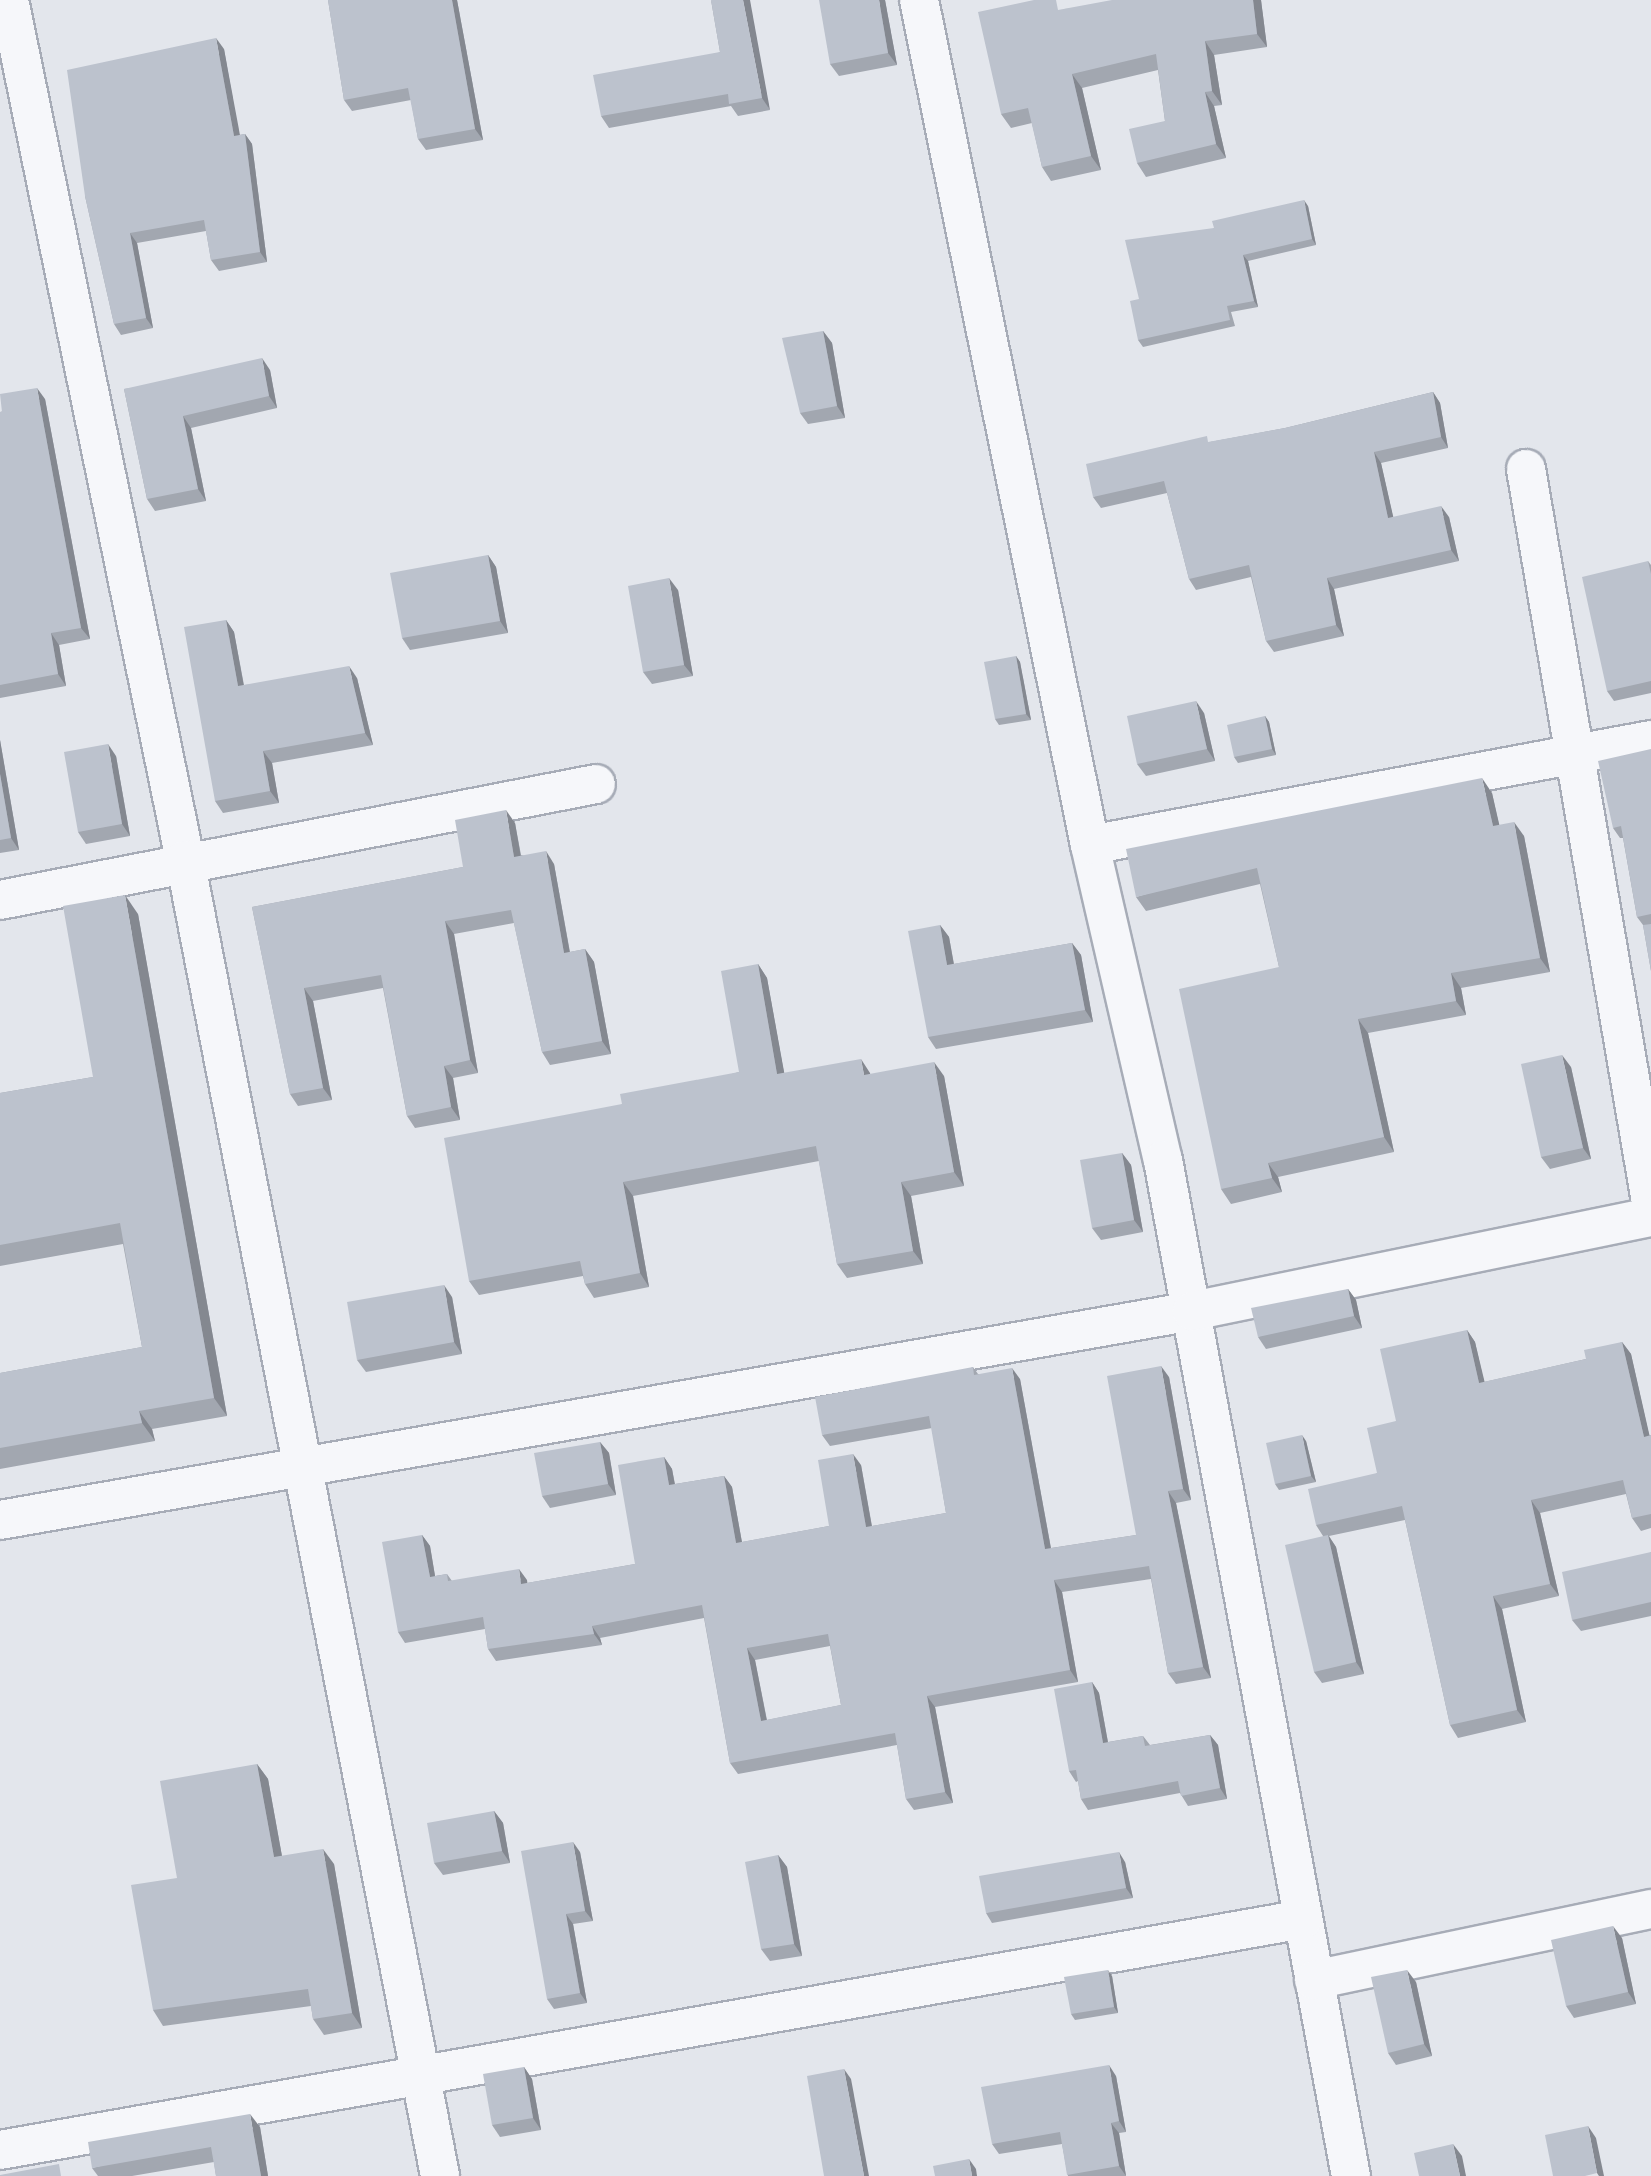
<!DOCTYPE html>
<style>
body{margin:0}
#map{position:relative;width:1651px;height:2176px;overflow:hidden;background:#e3e6ec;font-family:Signika,sans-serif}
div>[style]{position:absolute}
.roads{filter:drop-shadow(2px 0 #a7acb7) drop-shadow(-2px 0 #a7acb7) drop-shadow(0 2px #a7acb7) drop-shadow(0 -2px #a7acb7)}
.minor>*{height:38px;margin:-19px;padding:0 19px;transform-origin:19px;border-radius:19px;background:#f6f7fa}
.wall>*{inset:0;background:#a2a7b0}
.shaded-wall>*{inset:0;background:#848890}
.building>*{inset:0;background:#bcc2cd}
span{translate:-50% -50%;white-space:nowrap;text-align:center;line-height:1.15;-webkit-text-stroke:8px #f3f5f9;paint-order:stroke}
</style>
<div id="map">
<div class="roads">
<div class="minor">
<div style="left:9px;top:0;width:878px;rotate:78.43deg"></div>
<div style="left:185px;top:860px;width:1340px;rotate:79.03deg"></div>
<div style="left:919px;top:0;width:862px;rotate:78.56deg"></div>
<div style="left:1090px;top:845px;width:323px;rotate:77deg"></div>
<div style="left:1163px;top:1160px;width:1033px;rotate:79.52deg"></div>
<div style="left:1526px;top:469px;width:744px;rotate:80.32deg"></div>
<div style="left:1090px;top:845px;width:571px;rotate:-10.6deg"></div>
<div style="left:0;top:900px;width:607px;rotate:-11.01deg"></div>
<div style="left:0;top:1520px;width:1210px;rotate:-9.94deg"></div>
<div style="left:1192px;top:1311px;width:469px;rotate:-11.6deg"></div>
<div style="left:1314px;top:1980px;width:344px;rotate:-11.9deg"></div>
<div style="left:0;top:2150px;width:1323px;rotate:-10.05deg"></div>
</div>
</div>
<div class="wall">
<div style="clip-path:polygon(328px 0,457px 0,483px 140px,426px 150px,418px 139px,411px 100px,352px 111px,344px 100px)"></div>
<div style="clip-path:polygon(711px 0,770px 110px,738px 116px,731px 106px,609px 128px,601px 116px,720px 52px)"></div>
<div style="clip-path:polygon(885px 0,897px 65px,839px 76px,830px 64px)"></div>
<div style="clip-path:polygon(1261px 0,1267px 47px,1214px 55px,1222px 105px,1214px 106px,1226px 158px,1146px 177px,1137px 163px,1165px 121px,1158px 70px,1082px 88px,1101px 170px,1051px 181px,1042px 167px,1032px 123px,1011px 128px,1001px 114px,1064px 9px)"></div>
<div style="clip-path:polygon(224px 49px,239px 135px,245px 134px,252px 144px,267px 262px,219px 271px,211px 260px,206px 231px,137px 243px,153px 328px,121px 335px,114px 324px,85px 196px)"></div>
<div style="clip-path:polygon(1308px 206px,1316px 245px,1248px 261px,1258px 307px,1231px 312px,1235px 326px,1143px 347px,1138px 340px,1139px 299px,1214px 228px)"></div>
<div style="clip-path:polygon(823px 331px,832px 343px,845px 418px,808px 424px,800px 413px)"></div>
<div style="clip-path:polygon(270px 370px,277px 408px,191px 428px,206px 501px,155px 511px,147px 499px,124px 389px)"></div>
<div style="clip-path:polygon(1433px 392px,1440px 403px,1448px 448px,1381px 463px,1393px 517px,1449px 517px,1459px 561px,1334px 589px,1344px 636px,1274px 652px,1266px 641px,1251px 577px,1196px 590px,1189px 579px,1167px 493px,1101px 508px,1093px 497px,1210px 442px,1285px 428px)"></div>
<div style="clip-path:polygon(45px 399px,90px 639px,59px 645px,66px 686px,0 698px,0 412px)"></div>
<div style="clip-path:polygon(488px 555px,496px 567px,508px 633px,410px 650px,402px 638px)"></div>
<div style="clip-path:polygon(1648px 561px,1651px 565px,1651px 693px,1614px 701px,1607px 691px)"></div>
<div style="clip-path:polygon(678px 590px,693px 676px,652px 684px,643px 672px)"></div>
<div style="clip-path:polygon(226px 620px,234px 632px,244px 685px,357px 678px,373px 745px,272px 763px,279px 803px,223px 813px,215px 801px)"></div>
<div style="clip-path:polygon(1016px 656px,1020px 662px,1031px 720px,999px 725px,995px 719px)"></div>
<div style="clip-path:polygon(1204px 713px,1215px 761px,1146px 776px,1137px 764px)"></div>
<div style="clip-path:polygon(1265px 716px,1269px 722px,1276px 755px,1238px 763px,1234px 757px)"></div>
<div style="clip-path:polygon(0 740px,19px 850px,0 853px)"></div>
<div style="clip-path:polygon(1651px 749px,1651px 971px,1643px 925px,1637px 917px,1623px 838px,1620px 838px,1613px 828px)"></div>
<div style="clip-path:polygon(116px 756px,130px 836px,86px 844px,78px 832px)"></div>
<div style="clip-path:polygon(1492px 793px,1499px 825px,1524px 836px,1550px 972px,1461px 988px,1466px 1015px,1368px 1033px,1394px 1152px,1278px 1177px,1282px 1192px,1231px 1204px,1221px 1189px,1279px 967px,1260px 884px,1146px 911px,1136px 897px)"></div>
<div style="clip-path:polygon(515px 823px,521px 855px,554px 864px,570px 952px,585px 949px,594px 962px,611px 1054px,550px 1065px,542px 1052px,514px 923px,454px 934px,478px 1073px,453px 1078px,460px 1120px,415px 1128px,407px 1116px,383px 988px,313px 1001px,332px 1100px,298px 1106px,290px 1094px,252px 907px,463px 867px)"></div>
<div style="clip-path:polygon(138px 914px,227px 1416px,152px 1429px,155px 1441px,0 1469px,0 1373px,142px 1347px,123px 1244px,0 1266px,0 1093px,93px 1077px)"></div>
<div style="clip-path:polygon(940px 925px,949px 937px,954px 964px,1072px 943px,1081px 955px,1093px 1022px,936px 1049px,928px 1037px)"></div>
<div style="clip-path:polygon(758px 964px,767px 978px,784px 1073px,944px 1076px,964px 1186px,911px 1196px,923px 1264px,847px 1278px,837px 1264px,819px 1161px,633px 1196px,649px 1287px,594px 1298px,585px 1284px,583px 1276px,479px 1295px,469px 1281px,622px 1104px,739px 1072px)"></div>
<div style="clip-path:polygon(1571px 1067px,1591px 1159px,1550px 1169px,1541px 1157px)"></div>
<div style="clip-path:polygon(1122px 1153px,1131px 1165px,1143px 1232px,1101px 1240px,1092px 1228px)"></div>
<div style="clip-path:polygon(1348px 1289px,1356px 1300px,1362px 1328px,1266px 1349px,1258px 1337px)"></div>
<div style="clip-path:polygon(452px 1297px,462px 1354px,366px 1372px,357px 1360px)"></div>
<div style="clip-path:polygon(1467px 1330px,1475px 1342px,1484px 1382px,1586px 1359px,1622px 1342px,1631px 1354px,1649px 1435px,1651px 1435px,1651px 1528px,1641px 1531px,1632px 1518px,1626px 1494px,1540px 1513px,1559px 1596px,1502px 1609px,1526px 1722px,1458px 1738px,1450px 1725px,1405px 1520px,1329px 1536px,1336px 1547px,1364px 1674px,1322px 1683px,1314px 1672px,1323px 1536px,1316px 1525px,1377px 1473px,1396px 1421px)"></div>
<div style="clip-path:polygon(evenodd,973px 1367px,978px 1374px,1020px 1379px,1051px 1548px,1136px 1535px,1169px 1377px,1191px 1500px,1176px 1503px,1211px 1678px,1176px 1684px,1168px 1673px,1151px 1579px,1062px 1592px,1078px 1682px,935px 1707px,953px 1803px,914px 1810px,906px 1799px,897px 1745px,738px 1774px,730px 1763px,704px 1618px,600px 1638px,602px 1645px,496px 1661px,488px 1649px,485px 1629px,405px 1643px,398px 1632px,422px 1535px,430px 1546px,435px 1576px,447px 1574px,452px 1581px,527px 1580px,527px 1583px,635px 1564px,664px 1457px,672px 1469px,675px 1484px,724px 1476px,732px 1487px,742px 1542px,829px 1526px,861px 1465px,872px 1526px,946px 1513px,932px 1428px,830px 1446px,822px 1435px,973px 1367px,830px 1646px,841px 1705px,767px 1720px,755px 1660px,830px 1646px)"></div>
<div style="clip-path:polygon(1306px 1441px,1316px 1482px,1279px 1490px,1275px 1484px)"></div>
<div style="clip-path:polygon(600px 1442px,609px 1453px,616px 1495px,550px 1508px,542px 1496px)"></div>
<div style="clip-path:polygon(1651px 1552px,1651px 1616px,1581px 1631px,1572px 1620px)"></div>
<div style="clip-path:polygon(1092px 1682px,1099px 1693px,1108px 1742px,1143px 1736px,1150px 1745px,1210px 1735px,1218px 1745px,1227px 1799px,1188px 1806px,1180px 1793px,1088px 1810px,1081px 1799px,1078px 1781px,1076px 1782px,1069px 1771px)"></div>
<div style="clip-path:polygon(257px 1764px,268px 1779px,282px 1856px,334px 1864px,362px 2028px,324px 2035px,313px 2019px,311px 2006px,163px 2026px,153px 2010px,177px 1878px)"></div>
<div style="clip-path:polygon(494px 1811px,503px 1823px,510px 1863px,443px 1875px,434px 1863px)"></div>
<div style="clip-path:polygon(580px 1852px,593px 1921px,573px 1924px,587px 2003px,554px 2009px,547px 1999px)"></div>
<div style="clip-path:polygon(778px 1855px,787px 1867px,802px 1956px,770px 1961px,761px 1949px)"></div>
<div style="clip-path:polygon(1125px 1862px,1133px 1898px,992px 1923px,986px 1913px)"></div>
<div style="clip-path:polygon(1622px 1938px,1636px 2004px,1574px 2018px,1566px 2006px)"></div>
<div style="clip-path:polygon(1112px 1976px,1118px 2013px,1075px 2020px,1071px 2014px)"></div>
<div style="clip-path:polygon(1416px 1982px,1432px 2056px,1396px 2065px,1388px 2053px)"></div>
<div style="clip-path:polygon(524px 2067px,532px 2079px,541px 2130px,500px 2137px,492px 2125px)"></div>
<div style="clip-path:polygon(1116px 2076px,1126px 2132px,1119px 2133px,1126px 2176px,1068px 2176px,1062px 2144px,999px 2154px,992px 2144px)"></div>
<div style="clip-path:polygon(260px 2127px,268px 2176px,216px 2176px,214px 2162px,132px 2176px,98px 2176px,92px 2168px)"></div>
</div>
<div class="shaded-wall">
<div style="clip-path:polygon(452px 0,457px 0,483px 140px,475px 129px)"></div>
<div style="clip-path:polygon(743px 0,750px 0,770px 110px,762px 98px)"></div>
<div style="clip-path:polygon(879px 0,885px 0,897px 65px,888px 53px)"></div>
<div style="clip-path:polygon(1253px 0,1261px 0,1267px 47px,1257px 34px)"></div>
<div style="clip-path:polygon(216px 38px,224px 49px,242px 146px,234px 136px)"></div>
<div style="clip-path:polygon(1205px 41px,1214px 55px,1222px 105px,1212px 91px)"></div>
<div style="clip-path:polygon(1072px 74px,1082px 88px,1101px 170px,1091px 156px)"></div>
<div style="clip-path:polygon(1205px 92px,1214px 106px,1226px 158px,1216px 144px)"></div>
<div style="clip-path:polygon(245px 134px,252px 144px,267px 262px,260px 252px)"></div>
<div style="clip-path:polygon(1304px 200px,1308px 206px,1316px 245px,1312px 239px)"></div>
<div style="clip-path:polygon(130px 233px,137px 243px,153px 328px,146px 318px)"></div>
<div style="clip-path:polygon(1243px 255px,1248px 261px,1258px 307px,1254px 301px)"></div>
<div style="clip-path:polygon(823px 331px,832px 343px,845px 418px,837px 406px)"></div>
<div style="clip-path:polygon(262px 358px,270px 370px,277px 408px,269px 396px)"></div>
<div style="clip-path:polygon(37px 388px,45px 399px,90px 639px,81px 628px)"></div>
<div style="clip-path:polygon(1433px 392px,1440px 403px,1448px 448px,1441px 437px)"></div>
<div style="clip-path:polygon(183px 416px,191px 428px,206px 501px,198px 489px)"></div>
<div style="clip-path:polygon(1374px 452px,1381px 463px,1396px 529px,1388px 518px)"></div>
<div style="clip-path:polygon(1441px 506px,1449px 517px,1459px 561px,1451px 550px)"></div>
<div style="clip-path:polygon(488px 555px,496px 567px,508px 633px,500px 621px)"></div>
<div style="clip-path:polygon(669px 578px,678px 590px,693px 676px,684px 665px)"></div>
<div style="clip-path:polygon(1327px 578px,1334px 589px,1344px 636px,1336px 625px)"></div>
<div style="clip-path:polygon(226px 620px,234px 632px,246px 698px,238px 686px)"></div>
<div style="clip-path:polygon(51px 633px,59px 645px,66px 686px,58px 674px)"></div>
<div style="clip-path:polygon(1016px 656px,1020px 662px,1031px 720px,1026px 714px)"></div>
<div style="clip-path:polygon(349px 666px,357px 678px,373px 745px,365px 733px)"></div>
<div style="clip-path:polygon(1196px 701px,1204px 713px,1215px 761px,1207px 749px)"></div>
<div style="clip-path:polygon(1265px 716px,1269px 722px,1276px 755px,1272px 749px)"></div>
<div style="clip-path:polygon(0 740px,19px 850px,11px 838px,0 774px)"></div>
<div style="clip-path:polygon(108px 744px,116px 756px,130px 836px,122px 824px)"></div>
<div style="clip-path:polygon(263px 751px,272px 763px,279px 803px,270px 791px)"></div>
<div style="clip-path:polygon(1482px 778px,1492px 793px,1503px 841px,1493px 826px)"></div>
<div style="clip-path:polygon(506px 810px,515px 823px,523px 869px,514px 857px)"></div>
<div style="clip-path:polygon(1514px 822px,1524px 836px,1550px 972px,1540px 958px)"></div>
<div style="clip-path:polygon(546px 851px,554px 864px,572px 965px,564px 953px)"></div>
<div style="clip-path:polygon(125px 895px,138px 914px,227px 1416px,214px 1398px)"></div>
<div style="clip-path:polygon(445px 921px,454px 934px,478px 1073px,470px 1060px)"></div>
<div style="clip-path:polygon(940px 925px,949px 937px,956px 977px,947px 965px)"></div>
<div style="clip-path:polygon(1072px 943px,1081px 955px,1093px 1022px,1085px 1010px)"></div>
<div style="clip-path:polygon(585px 949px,594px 962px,611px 1054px,602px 1041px)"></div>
<div style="clip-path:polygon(758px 964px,767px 978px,787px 1088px,777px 1074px)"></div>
<div style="clip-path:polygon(1451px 973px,1461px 988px,1466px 1015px,1456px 1001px)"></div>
<div style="clip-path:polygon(304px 988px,313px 1001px,332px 1100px,323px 1088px)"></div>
<div style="clip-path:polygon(1358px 1019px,1368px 1033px,1394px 1152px,1384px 1137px)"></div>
<div style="clip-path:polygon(1562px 1055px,1571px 1067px,1591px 1159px,1583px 1148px)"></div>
<div style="clip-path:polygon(861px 1059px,870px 1073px,873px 1089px,864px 1075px)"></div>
<div style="clip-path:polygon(934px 1062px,944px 1076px,964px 1186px,954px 1172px)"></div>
<div style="clip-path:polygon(444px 1066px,453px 1078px,460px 1120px,451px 1107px)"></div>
<div style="clip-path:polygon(1122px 1153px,1131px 1165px,1143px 1232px,1134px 1220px)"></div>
<div style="clip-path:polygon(1268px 1163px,1278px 1177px,1282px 1192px,1272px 1178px)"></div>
<div style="clip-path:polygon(623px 1182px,633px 1196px,649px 1287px,640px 1273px)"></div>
<div style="clip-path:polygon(901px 1182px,911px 1196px,923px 1264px,913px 1251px)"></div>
<div style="clip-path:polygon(444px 1285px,452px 1297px,462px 1354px,454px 1342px)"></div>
<div style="clip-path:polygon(1348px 1289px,1356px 1300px,1362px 1328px,1354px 1316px)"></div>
<div style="clip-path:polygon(1467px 1330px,1475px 1342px,1488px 1396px,1479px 1383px)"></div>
<div style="clip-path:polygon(1622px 1342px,1631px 1354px,1651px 1442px,1644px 1437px)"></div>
<div style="clip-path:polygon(1161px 1366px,1169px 1377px,1191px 1500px,1183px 1489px)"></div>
<div style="clip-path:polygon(1012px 1368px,1020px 1379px,1053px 1560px,1045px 1549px)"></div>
<div style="clip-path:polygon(139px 1411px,152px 1429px,155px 1441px,142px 1423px)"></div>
<div style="clip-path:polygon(1302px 1435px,1306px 1441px,1316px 1482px,1311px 1476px)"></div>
<div style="clip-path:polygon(600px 1442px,609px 1453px,616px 1495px,608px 1484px)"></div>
<div style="clip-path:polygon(853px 1454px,861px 1465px,874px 1539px,866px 1527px)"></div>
<div style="clip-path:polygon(664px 1457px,672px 1469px,677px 1497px,669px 1485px)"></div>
<div style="clip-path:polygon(724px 1476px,732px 1487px,744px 1554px,736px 1543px)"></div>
<div style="clip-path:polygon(1168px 1491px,1176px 1503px,1211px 1678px,1203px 1667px)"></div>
<div style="clip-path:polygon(1531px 1500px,1540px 1513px,1559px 1596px,1550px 1584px)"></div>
<div style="clip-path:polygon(422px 1535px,430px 1546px,437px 1588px,430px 1577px)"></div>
<div style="clip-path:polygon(1328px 1535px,1336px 1547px,1364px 1674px,1356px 1662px)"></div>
<div style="clip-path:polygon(519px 1569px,527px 1580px,529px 1595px,521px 1584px)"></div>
<div style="clip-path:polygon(1054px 1580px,1062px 1592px,1078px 1682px,1070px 1670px)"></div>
<div style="clip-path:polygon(1493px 1596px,1502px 1609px,1526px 1722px,1517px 1710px)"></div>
<div style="clip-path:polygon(592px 1626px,600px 1638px,602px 1645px,594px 1634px)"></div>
<div style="clip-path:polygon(747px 1648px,755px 1660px,769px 1732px,761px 1721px)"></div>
<div style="clip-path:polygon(1092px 1682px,1099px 1693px,1110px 1754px,1103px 1743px)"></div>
<div style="clip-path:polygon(927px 1696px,935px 1707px,953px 1803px,945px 1792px)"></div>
<div style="clip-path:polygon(1210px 1735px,1218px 1745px,1227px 1799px,1220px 1788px)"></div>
<div style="clip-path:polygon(257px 1764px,268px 1779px,285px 1873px,274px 1857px)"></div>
<div style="clip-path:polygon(494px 1811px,503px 1823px,510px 1863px,502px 1851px)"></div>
<div style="clip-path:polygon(573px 1842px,580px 1852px,593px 1921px,585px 1911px)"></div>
<div style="clip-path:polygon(323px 1849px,334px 1864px,362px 2028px,352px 2013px)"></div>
<div style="clip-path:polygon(1119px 1852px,1125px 1862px,1133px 1898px,1126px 1888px)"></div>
<div style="clip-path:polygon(778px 1855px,787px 1867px,802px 1956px,794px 1944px)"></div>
<div style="clip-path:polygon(566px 1914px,573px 1924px,587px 2003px,580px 1993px)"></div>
<div style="clip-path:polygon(1613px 1926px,1622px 1938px,1636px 2004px,1628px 1992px)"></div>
<div style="clip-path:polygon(1108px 1970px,1112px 1976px,1118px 2013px,1114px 2007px)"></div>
<div style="clip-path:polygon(1407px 1970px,1416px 1982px,1432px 2056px,1424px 2044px)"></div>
<div style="clip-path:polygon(1109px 2065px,1116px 2076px,1126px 2132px,1119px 2121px)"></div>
<div style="clip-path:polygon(524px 2067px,532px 2079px,541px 2130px,533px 2118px)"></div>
<div style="clip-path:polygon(844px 2069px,851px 2079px,869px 2176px,864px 2176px)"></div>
<div style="clip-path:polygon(250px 2114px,260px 2127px,268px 2176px,261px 2176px)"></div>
<div style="clip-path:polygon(1111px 2123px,1119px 2133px,1126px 2176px,1119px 2166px)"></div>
<div style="clip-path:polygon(1588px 2126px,1596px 2138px,1604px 2176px,1599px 2176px,1597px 2173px)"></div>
<div style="clip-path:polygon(1453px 2144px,1462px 2156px,1466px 2176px,1460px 2176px)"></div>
<div style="clip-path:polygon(969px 2159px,976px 2169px,977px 2176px,972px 2176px)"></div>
</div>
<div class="building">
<div style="clip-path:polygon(328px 0,452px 0,475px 129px,418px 139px,408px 88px,344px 100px)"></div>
<div style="clip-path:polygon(711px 0,743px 0,762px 98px,729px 104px,728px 94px,601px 116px,593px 75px,720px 52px)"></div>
<div style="clip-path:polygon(819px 0,879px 0,888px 53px,830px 64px)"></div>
<div style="clip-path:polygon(1034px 0,1056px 0,1058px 10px,1112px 0,1253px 0,1257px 34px,1205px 41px,1212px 91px,1205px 92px,1216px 144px,1137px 163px,1129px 129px,1165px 121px,1156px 54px,1072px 74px,1091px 156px,1042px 167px,1028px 108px,1001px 114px,978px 12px)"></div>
<div style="clip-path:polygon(216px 38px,234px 136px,245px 134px,260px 252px,211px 260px,204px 220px,130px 233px,146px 318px,114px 324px,85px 196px,67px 70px)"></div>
<div style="clip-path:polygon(1304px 200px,1312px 239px,1243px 255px,1254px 301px,1227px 306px,1230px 320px,1138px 340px,1130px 301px,1139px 299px,1125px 240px,1214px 228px,1212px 221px)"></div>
<div style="clip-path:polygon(823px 331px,837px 406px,800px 413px,782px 338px)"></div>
<div style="clip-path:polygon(262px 358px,269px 396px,183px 416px,198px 489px,147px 499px,124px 389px)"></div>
<div style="clip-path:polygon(37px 388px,81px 628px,51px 633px,58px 674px,0 685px,0 412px,2px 412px,0 394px)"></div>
<div style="clip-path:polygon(1433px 392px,1441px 437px,1374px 452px,1388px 518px,1441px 506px,1451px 550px,1327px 578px,1336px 625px,1266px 641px,1249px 565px,1189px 579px,1164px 481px,1093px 497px,1086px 464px,1207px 436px,1208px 442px,1285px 428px)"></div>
<div style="clip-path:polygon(488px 555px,500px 621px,402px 638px,390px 573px)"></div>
<div style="clip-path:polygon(1648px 561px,1651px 574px,1651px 681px,1607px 691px,1582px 577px)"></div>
<div style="clip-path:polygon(669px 578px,684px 665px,643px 672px,628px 586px)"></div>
<div style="clip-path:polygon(226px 620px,238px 686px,349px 666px,365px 733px,263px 751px,270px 791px,215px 801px,184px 627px)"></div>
<div style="clip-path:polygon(1016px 656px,1026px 714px,995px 719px,984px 662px)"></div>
<div style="clip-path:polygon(1196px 701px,1207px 749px,1137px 764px,1127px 716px)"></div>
<div style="clip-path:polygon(1265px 716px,1272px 749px,1234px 757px,1227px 725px)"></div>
<div style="clip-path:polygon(108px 744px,122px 824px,78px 832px,64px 752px)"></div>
<div style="clip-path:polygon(1651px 749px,1651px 914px,1637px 917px,1621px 826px,1613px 828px,1598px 761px)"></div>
<div style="clip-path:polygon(0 774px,11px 838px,0 840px)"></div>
<div style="clip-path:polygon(1482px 778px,1493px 826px,1514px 822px,1540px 958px,1451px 973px,1456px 1001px,1358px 1019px,1384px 1137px,1268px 1163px,1272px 1178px,1221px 1189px,1179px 989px,1279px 967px,1257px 868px,1136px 897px,1126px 849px)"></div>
<div style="clip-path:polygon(506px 810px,514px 857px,546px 851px,564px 953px,585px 949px,602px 1041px,542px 1052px,511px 910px,445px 921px,470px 1060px,444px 1066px,451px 1107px,407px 1116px,381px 975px,304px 988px,323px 1088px,290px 1094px,252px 907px,463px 867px,455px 820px)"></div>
<div style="clip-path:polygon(125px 895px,214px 1398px,139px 1411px,142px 1423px,0 1448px,0 1373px,142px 1347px,120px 1223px,0 1245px,0 1093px,93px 1077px,63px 906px)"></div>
<div style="clip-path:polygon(1651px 924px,1651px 971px,1643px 925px)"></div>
<div style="clip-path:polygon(940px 925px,947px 965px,1072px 943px,1085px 1010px,928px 1037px,908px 931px)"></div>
<div style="clip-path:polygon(758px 964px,777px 1074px,861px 1059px,864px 1075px,934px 1062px,954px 1172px,901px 1182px,913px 1251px,837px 1264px,816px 1146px,623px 1182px,640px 1273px,585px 1284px,580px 1261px,469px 1281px,444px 1138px,622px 1104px,620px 1094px,739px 1072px,721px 971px)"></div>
<div style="clip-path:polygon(1562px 1055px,1583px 1148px,1541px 1157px,1521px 1064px)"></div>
<div style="clip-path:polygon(1122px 1153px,1134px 1220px,1092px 1228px,1080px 1160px)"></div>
<div style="clip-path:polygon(444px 1285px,454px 1342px,357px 1360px,347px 1302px)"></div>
<div style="clip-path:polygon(1348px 1289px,1354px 1316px,1258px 1337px,1251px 1308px)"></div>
<div style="clip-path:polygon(1467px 1330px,1479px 1383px,1586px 1359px,1584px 1350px,1622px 1342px,1644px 1437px,1651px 1435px,1651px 1514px,1632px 1518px,1623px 1480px,1531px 1500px,1550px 1584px,1493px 1596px,1517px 1710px,1450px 1725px,1402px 1506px,1316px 1525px,1308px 1489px,1377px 1473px,1367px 1428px,1396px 1421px,1380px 1349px)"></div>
<div style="clip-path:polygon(evenodd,1161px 1366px,1183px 1489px,1168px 1491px,1203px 1667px,1168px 1673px,1149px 1566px,1054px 1580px,1070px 1670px,927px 1696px,945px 1792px,906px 1799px,895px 1733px,730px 1763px,702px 1605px,592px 1626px,594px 1634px,488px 1649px,483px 1617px,398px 1632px,382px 1542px,422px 1535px,430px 1577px,447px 1574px,448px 1581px,519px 1569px,521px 1584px,635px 1564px,618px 1465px,664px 1457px,669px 1485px,724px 1476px,736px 1543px,829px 1526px,818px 1460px,853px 1454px,866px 1527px,946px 1513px,929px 1416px,822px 1435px,815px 1397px,973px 1367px,974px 1375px,1012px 1368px,1045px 1549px,1136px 1535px,1107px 1376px,1161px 1366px,828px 1634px,841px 1705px,761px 1721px,747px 1648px,828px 1634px)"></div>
<div style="clip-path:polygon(1302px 1435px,1311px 1476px,1275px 1484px,1266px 1443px)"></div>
<div style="clip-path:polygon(600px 1442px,608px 1484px,542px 1496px,534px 1453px)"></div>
<div style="clip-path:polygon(1328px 1535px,1356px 1662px,1314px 1672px,1285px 1545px)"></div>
<div style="clip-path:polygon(1651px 1552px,1651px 1602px,1572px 1620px,1562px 1572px)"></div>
<div style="clip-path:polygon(1092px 1682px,1103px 1743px,1143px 1736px,1145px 1746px,1210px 1735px,1220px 1788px,1181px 1796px,1178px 1781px,1081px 1799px,1076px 1770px,1069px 1771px,1054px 1689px)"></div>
<div style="clip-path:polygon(257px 1764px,274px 1857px,323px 1849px,352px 2013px,313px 2019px,308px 1989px,153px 2010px,131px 1885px,177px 1878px,160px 1781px)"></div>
<div style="clip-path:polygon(494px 1811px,502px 1851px,434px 1863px,427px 1823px)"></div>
<div style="clip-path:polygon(573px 1842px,585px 1911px,566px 1914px,580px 1993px,547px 1999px,521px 1851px)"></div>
<div style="clip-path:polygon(1119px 1852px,1126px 1888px,986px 1913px,979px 1876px)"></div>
<div style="clip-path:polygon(778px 1855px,794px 1944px,761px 1949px,745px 1862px)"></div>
<div style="clip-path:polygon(1613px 1926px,1628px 1992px,1566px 2006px,1551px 1940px)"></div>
<div style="clip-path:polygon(1108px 1970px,1114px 2007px,1071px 2014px,1064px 1977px)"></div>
<div style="clip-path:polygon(1407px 1970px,1424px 2044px,1388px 2053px,1371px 1977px)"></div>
<div style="clip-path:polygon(1109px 2065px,1119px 2121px,1111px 2123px,1119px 2166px,1067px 2175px,1060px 2132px,992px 2144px,981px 2087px)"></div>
<div style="clip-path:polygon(524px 2067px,533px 2118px,492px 2125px,483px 2074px)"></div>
<div style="clip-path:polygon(844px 2069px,864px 2176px,824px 2176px,807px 2076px)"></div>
<div style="clip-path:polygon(250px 2114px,261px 2176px,216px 2176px,211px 2147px,92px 2168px,88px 2142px)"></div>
<div style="clip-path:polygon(1588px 2126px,1597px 2173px,1585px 2176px,1553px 2176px,1545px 2135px)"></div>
<div style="clip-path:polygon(1453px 2144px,1460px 2176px,1419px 2176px,1414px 2153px)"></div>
<div style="clip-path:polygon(969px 2159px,972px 2176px,935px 2176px,933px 2166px)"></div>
<div style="clip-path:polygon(59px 2164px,61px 2176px,0 2176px,0 2175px)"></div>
</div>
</div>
